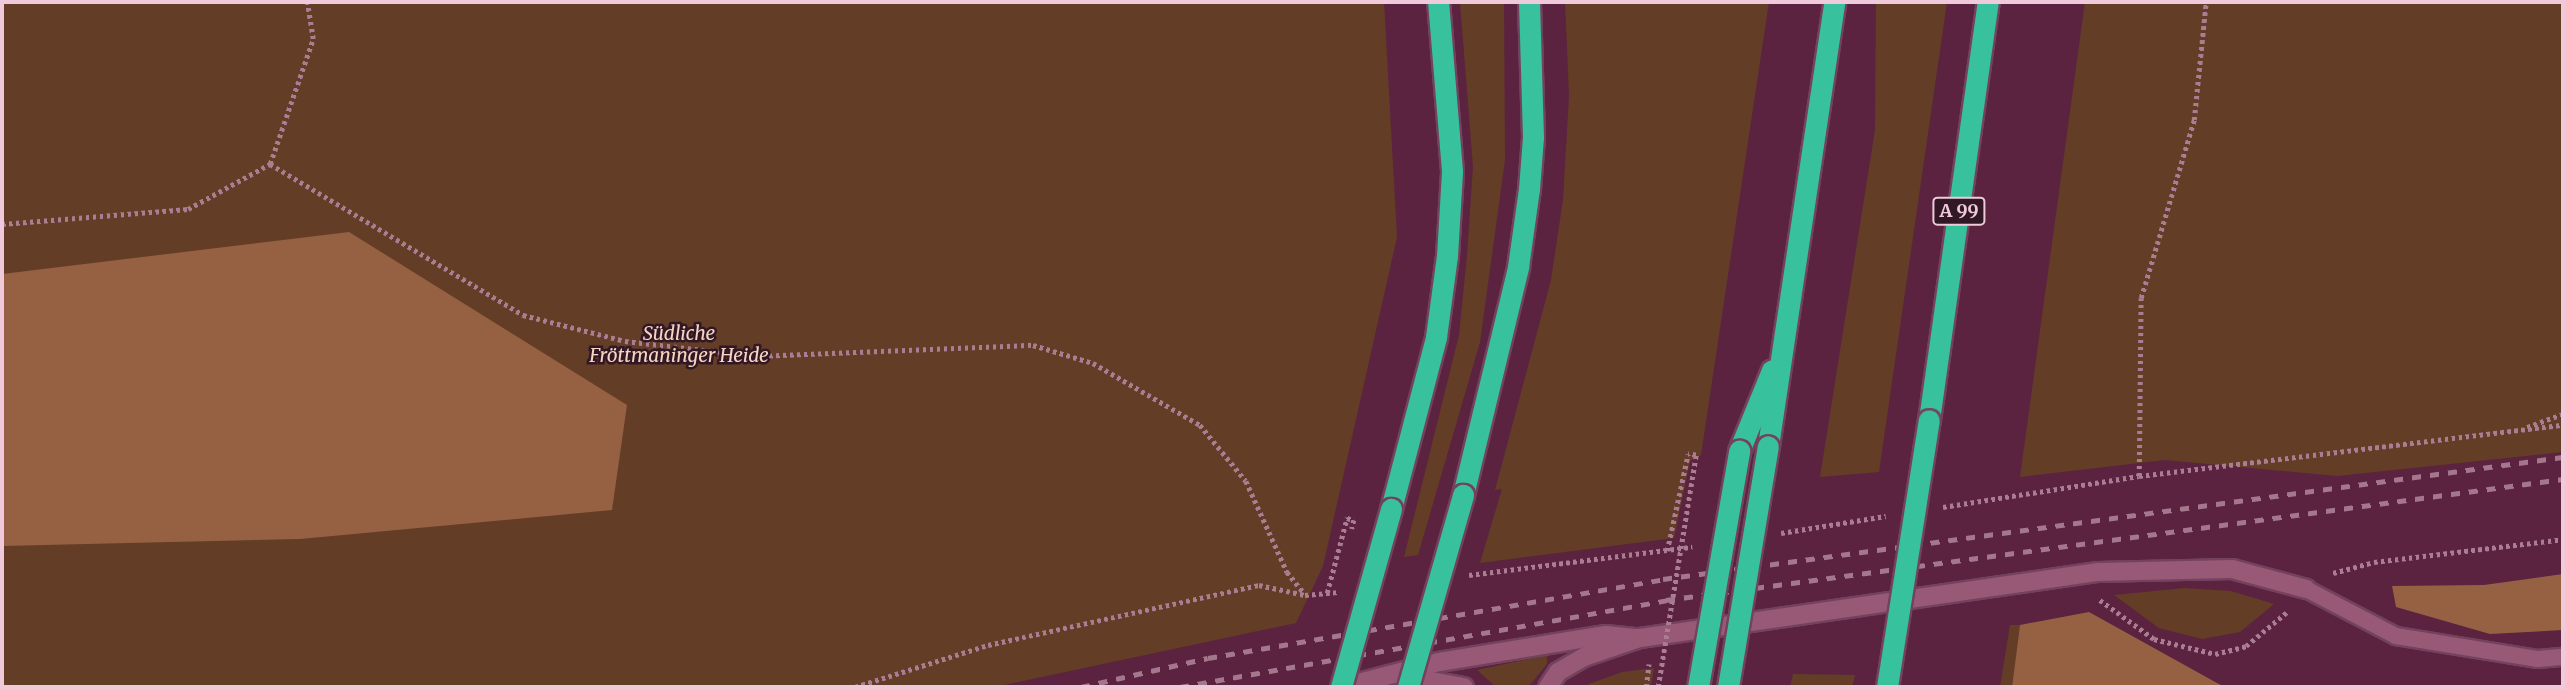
<!DOCTYPE html>
<meta charset="utf-8">
<style>
body{margin:0}
#map{position:relative;width:2565px;height:689px;overflow:hidden;background:#5b2340;font-family:Merriweather,serif}
div>[style]{position:absolute}
.green>*{inset:0;background:#643d26}
.forest>*{inset:0;background:#956142}
.path>*{height:4.5px;margin-top:-2.25px;transform-origin:0;background:repeating-linear-gradient(90deg,#ab7d93 0 3.5px,transparent 0 7px)}
.roads{filter:drop-shadow(2px 0 #73425d) drop-shadow(-2px 0 #73425d) drop-shadow(0 2px #73425d) drop-shadow(0 -2px #73425d)}
.lane>*{height:16px;margin:-8px;padding:0 8px;transform-origin:8px;border-radius:8px;background:#975976}
.street>*{height:18px;margin:-9px;padding:0 9px;transform-origin:9px;border-radius:9px;background:#975976}
.highway>*{height:21px;margin:-10.5px;padding:0 10.5px;transform-origin:10.5px;border-radius:10.5px;background:#37c19c}
.rail>*{height:5px;margin-top:-2.5px;transform-origin:0;background:repeating-linear-gradient(90deg,#a5778d 0 9px,transparent 0 18px)}
.path-bridge>*{height:4.5px;margin-top:-2.25px;transform-origin:0;background:repeating-linear-gradient(90deg,#ab7d93 0 3.5px,transparent 0 7px)}
.bridges{filter:drop-shadow(2px 0 #73425d) drop-shadow(-2px 0 #73425d) drop-shadow(0 2px #73425d) drop-shadow(0 -2px #73425d)}
.highway-bridge>*{height:21px;margin:-10.5px;padding:0 10.5px;transform-origin:10.5px;border-radius:10.5px;background:#37c19c}
span{translate:-50% -50%;white-space:nowrap;text-align:center;line-height:1.15;-webkit-text-stroke:5px #311824;paint-order:stroke}
.shield-label span{padding:2px 5px;background:#311824;border:2px solid;border-radius:5px;-webkit-text-stroke-width:0}
.shield-label{font-size:18px;color:#eecada;font-weight:700}
.park-label{font-size:19px;color:#f6d5c3;font-style:italic}
.frame{position:absolute;inset:0;border:4px solid #eecada;pointer-events:none}
</style>
<div id="map">
<div class="green">
<div style="clip-path:polygon(2px 2px,1384px 2px,1397px 237px,1323px 566px,1296px 623px,995px 687px,2px 687px)"></div>
<div style="clip-path:polygon(1460px 2px,1504px 2px,1505px 160px,1480px 342px,1418px 555px,1404px 557px,1459px 335px,1467px 255px,1473px 167px)"></div>
<div style="clip-path:polygon(1565px 2px,1769px 2px,1701px 455px,1690px 461px,1674px 538px,1480px 563px,1502px 489px,1495px 490px,1551px 280px,1563px 200px,1569px 96px)"></div>
<div style="clip-path:polygon(1876px 2px,1947px 2px,1879px 472px,1820px 477px,1875px 130px)"></div>
<div style="clip-path:polygon(2085px 2px,2563px 2px,2563px 452px,2337px 476px,2165px 460px,2020px 477px)"></div>
<div style="clip-path:polygon(2184px 588px,2231px 591px,2274px 604px,2240px 632px,2202px 639px,2159px 628px,2114px 595px)"></div>
<div style="clip-path:polygon(2010px 625px,2020px 625px,2012px 687px,2000px 687px)"></div>
<div style="clip-path:polygon(1547px 655px,1547px 664px,1529px 686px,1496px 687px,1477px 670px)"></div>
<div style="clip-path:polygon(1654px 668px,1651px 687px,1581px 687px,1622px 672px)"></div>
<div style="clip-path:polygon(1793px 674px,1855px 675px,1852px 687px,1790px 687px)"></div>
</div>
<div class="forest">
<div style="clip-path:polygon(349px 232px,627px 405px,612px 510px,300px 539px,2px 546px,2px 274px)"></div>
<div style="clip-path:polygon(2563px 574px,2563px 630px,2490px 634px,2396px 607px,2392px 586px,2484px 585px)"></div>
<div style="clip-path:polygon(2089px 612px,2217px 683px,2225px 687px,2012px 687px,2020px 625px)"></div>
</div>
<div class="path">
<div style="left:270px;top:164px;width:132px;rotate:-71deg"></div>
<div style="left:313px;top:39px;width:37px;rotate:-99deg"></div>
<div style="left:2px;top:224px;width:187px;rotate:-4.6deg"></div>
<div style="left:188px;top:209px;width:94px;rotate:-28.8deg"></div>
<div style="left:270px;top:164px;width:295px;rotate:30.8deg"></div>
<div style="left:523px;top:315px;width:105px;rotate:14.3deg"></div>
<div style="left:625px;top:341px;width:131px;rotate:6.6deg"></div>
<div style="left:755px;top:356px;width:278px;rotate:-2.3deg"></div>
<div style="left:1033px;top:345px;width:63px;rotate:16.7deg"></div>
<div style="left:1093px;top:363px;width:124px;rotate:30.1deg"></div>
<div style="left:1200px;top:425px;width:72px;rotate:50.6deg"></div>
<div style="left:1246px;top:481px;width:100px;rotate:65.7deg"></div>
<div style="left:1287px;top:572px;width:28px;rotate:51deg"></div>
<div style="left:2527px;top:427px;width:38px;rotate:-20deg"></div>
<div style="left:2139px;top:476px;width:178px;rotate:-89.4deg"></div>
<div style="left:2141px;top:298px;width:186px;rotate:-73.4deg"></div>
<div style="left:2194px;top:120px;width:119px;rotate:-84.2deg"></div>
<div style="left:1943px;top:507px;width:198px;rotate:-9deg"></div>
<div style="left:2139px;top:476px;width:427px;rotate:-6.9deg"></div>
<div style="left:1781px;top:533px;width:106px;rotate:-9.2deg"></div>
<div style="left:1667px;top:551px;width:99px;rotate:-77.8deg"></div>
<div style="left:2333px;top:573px;width:42px;rotate:-15deg"></div>
<div style="left:2374px;top:562px;width:190px;rotate:-6.9deg"></div>
<div style="left:1469px;top:575px;width:225px;rotate:-7.2deg"></div>
<div style="left:1327px;top:593px;width:78px;rotate:-75.1deg"></div>
<div style="left:1347px;top:518px;width:7px;rotate:16deg"></div>
<div style="left:1354px;top:520px;width:9px;rotate:103deg"></div>
<div style="left:2100px;top:600px;width:67px;rotate:35.8deg"></div>
<div style="left:2154px;top:639px;width:63px;rotate:13.8deg"></div>
<div style="left:2215px;top:654px;width:32px;rotate:-14deg"></div>
<div style="left:2246px;top:646px;width:53px;rotate:-39.7deg"></div>
<div style="left:855px;top:687px;width:139px;rotate:-17.5deg"></div>
<div style="left:988px;top:645px;width:278px;rotate:-12.5deg"></div>
<div style="left:1259px;top:585px;width:47px;rotate:12.3deg"></div>
<div style="left:1305px;top:595px;width:33px;rotate:-5deg"></div>
<div style="left:1646px;top:687px;width:23px;rotate:-83deg"></div>
</div>
<div class="roads">
<div class="lane">
<div style="left:2306px;top:589px;width:102px;rotate:27.6deg"></div>
<div style="left:2396px;top:636px;width:144px;rotate:9.2deg"></div>
<div style="left:2538px;top:659px;width:25px;rotate:-5deg"></div>
</div>
<div class="street">
<div style="left:1399px;top:675px;width:66px;rotate:10.5deg"></div>
<div style="left:1343px;top:687px;width:99px;rotate:-14.6deg"></div>
<div style="left:1439px;top:662px;width:169px;rotate:-9.2deg"></div>
<div style="left:1606px;top:635px;width:31px;rotate:6deg"></div>
<div style="left:1548px;top:687px;width:18px;rotate:-56deg"></div>
<div style="left:1558px;top:672px;width:30px;rotate:-30deg"></div>
<div style="left:1584px;top:657px;width:59px;rotate:-18.7deg"></div>
<div style="left:1640px;top:638px;width:463px;rotate:-8.2deg"></div>
<div style="left:2098px;top:572px;width:134px;rotate:-1.3deg"></div>
<div style="left:2232px;top:569px;width:77px;rotate:15.1deg"></div>
</div>
<div class="highway">
<div style="left:1929px;top:420px;width:422px;rotate:-82deg"></div>
<div style="left:1768px;top:446px;width:449px;rotate:-81.5deg"></div>
<div style="left:1739px;top:451px;width:87px;rotate:-67.8deg"></div>
<div style="left:1463px;top:495px;width:235px;rotate:-76.4deg"></div>
<div style="left:1518px;top:267px;width:79px;rotate:-82deg"></div>
<div style="left:1529px;top:189px;width:52px;rotate:-85.6deg"></div>
<div style="left:1533px;top:137px;width:135px;rotate:-91.7deg"></div>
<div style="left:1391px;top:509px;width:178px;rotate:-75.3deg"></div>
<div style="left:1436px;top:337px;width:82px;rotate:-82.3deg"></div>
<div style="left:1447px;top:256px;width:85px;rotate:-86.6deg"></div>
<div style="left:1452px;top:171px;width:170px;rotate:-94.7deg"></div>
</div>
</div>
<div class="rail">
<div style="left:1081px;top:687px;width:130px;rotate:-12.9deg"></div>
<div style="left:1208px;top:658px;width:462px;rotate:-9.8deg"></div>
<div style="left:1663px;top:579px;width:908px;rotate:-7.72deg"></div>
<div style="left:1180px;top:687px;width:494px;rotate:-10.1deg"></div>
<div style="left:1666px;top:600px;width:905px;rotate:-7.68deg"></div>
</div>
<div class="path-bridge">
<div style="left:1658px;top:687px;width:235px;rotate:-80.7deg"></div>
<div style="left:1696px;top:455px;width:8px;rotate:-173deg"></div>
</div>
<div class="bridges">
<div class="highway-bridge">
<div style="left:1341px;top:687px;width:185px;rotate:-74.3deg"></div>
<div style="left:1408px;top:687px;width:200px;rotate:-74deg"></div>
<div style="left:1698px;top:687px;width:240px;rotate:-80.1deg"></div>
<div style="left:1728px;top:687px;width:244px;rotate:-80.6deg"></div>
<div style="left:1887px;top:687px;width:270px;rotate:-81.1deg"></div>
</div>
</div>
<div class="shield-label">
<span style="left:1959px;top:211px">A 99</span>
</div>
<div class="park-label">
<span style="left:679px;top:345px">Südliche<br>Fröttmaninger Heide</span>
</div>
<div class="frame"></div>
</div>
